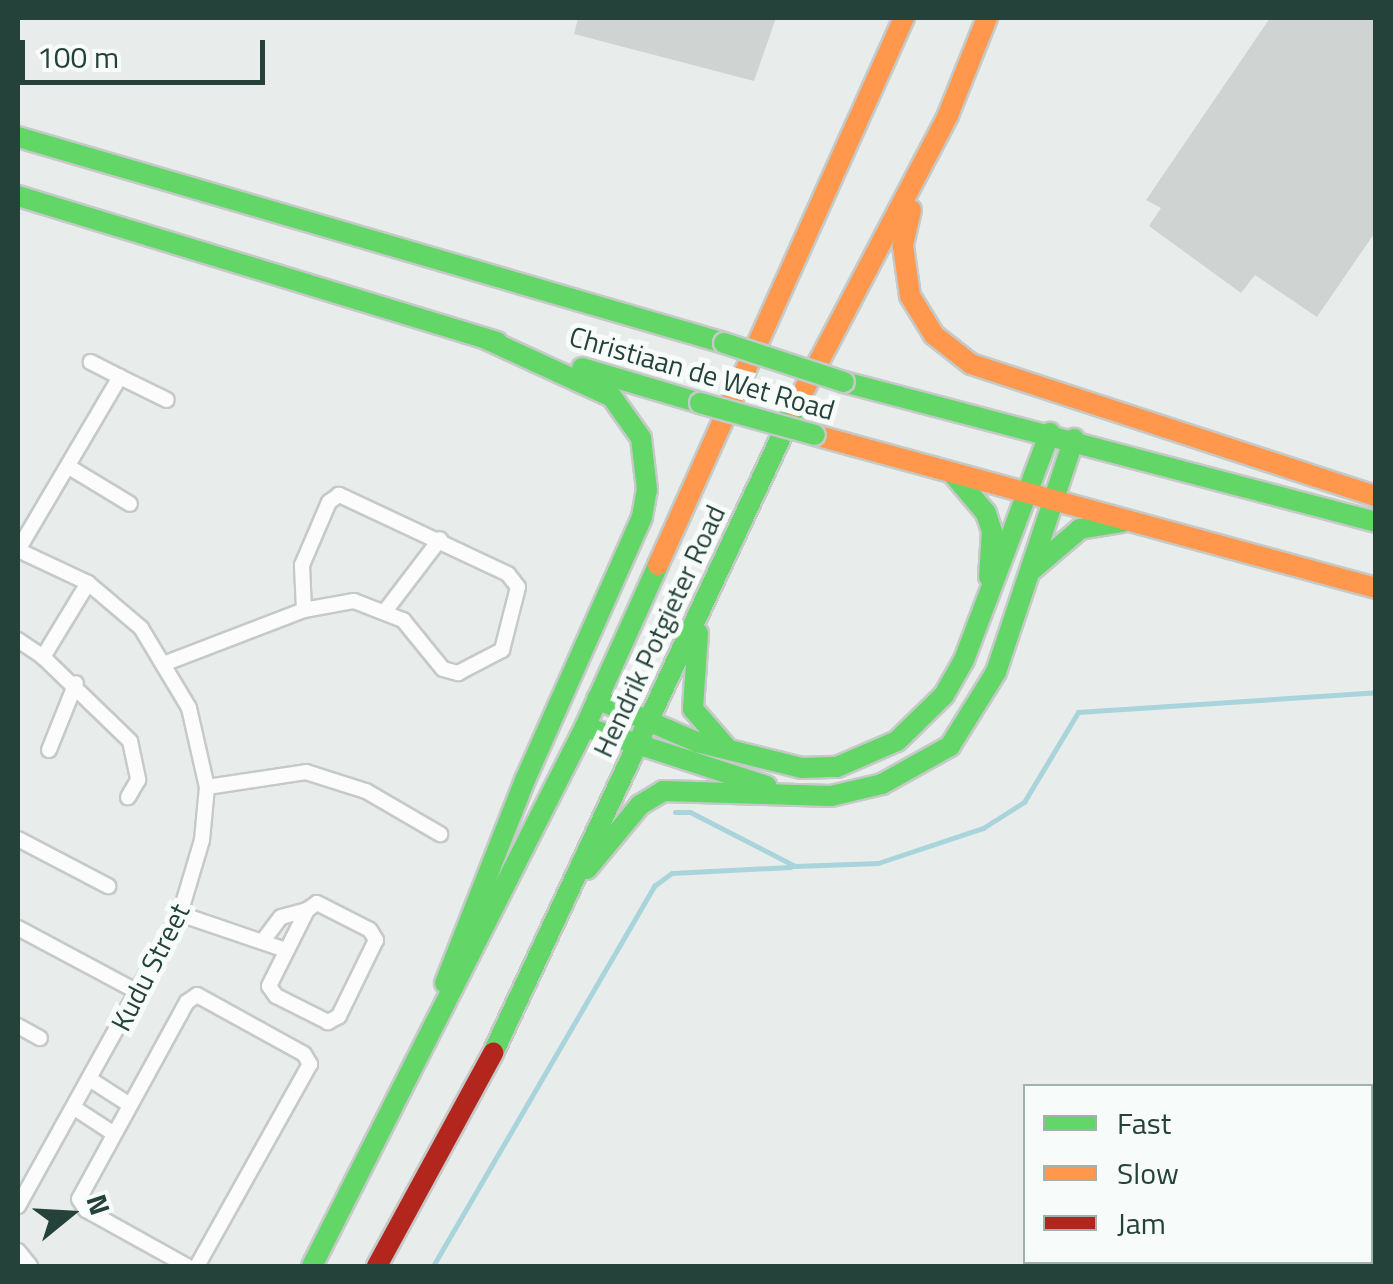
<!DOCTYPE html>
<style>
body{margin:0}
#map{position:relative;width:1393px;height:1284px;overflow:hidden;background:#e8edeb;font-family:"Titillium Web",sans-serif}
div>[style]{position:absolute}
.stream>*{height:5px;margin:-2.5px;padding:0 2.5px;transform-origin:2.5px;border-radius:2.5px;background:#a9d4db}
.building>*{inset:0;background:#cfd4d2}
.roads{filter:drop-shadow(2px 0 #c5cac8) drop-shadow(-2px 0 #c5cac8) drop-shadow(0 2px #c5cac8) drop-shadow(0 -2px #c5cac8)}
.street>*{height:14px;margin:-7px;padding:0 7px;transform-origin:7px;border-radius:7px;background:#fcfcfc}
.fast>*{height:20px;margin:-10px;padding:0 10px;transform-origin:10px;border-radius:10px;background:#63d668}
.slow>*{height:20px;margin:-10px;padding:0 10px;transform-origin:10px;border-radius:10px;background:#ff974d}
.jam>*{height:20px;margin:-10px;padding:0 10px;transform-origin:10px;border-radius:10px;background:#b3261e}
.bridges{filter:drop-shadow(2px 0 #c3cbc8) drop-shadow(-2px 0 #c3cbc8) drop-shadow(0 2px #c3cbc8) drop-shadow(0 -2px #c3cbc8)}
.fast-bridge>*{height:20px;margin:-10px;padding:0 10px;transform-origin:10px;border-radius:10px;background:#63d668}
span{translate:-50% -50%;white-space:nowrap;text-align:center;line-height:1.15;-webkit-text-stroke:10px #f7fbf9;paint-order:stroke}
.street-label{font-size:28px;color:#24423a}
.frame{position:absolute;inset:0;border:20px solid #24423a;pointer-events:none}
.legend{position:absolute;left:1023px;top:1084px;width:350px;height:180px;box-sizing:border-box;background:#f7fbf9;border:2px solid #a3b1ad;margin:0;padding:12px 18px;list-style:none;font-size:30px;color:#24423a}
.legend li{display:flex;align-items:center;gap:20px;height:50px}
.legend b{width:50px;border:2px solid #a3b1ad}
.north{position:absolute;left:20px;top:1164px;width:100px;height:100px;-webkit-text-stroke:8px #f7fbf9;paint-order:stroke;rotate:72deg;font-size:28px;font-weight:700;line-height:40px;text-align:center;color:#24423a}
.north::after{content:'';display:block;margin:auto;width:35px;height:45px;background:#24423a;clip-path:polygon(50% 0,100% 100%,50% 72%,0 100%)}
.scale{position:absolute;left:20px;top:40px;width:245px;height:45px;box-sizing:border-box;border:5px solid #24423a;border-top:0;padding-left:12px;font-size:30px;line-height:35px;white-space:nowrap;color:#24423a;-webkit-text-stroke:8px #f7fbf9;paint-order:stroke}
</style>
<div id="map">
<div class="stream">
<div style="left:675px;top:812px;width:15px"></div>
<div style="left:690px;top:812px;width:118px;rotate:27.2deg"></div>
<div style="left:795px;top:866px;width:83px;rotate:-2.1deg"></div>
<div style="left:878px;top:863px;width:111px;rotate:-18.4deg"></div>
<div style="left:983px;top:828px;width:49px;rotate:-32.4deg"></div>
<div style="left:1024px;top:802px;width:105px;rotate:-59deg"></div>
<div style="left:1078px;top:712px;width:299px;rotate:-3.8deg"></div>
<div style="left:433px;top:1266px;width:440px;rotate:-59.8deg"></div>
<div style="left:654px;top:886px;width:22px;rotate:-36deg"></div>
<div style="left:672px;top:873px;width:119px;rotate:-2.9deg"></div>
</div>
<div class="building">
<div style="clip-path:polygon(578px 18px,776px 18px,754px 81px,574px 34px)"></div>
<div style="clip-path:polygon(1270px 18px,1376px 18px,1376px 231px,1317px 317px,1255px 275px,1241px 293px,1149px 226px,1161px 208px,1146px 200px)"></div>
</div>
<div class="roads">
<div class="street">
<div style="left:120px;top:377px;width:52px;rotate:26.1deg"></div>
<div style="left:69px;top:467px;width:71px;rotate:31.2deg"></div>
<div style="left:18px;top:550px;width:77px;rotate:25.2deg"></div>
<div style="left:88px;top:583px;width:70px;rotate:40.3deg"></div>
<div style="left:141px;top:628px;width:93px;rotate:59deg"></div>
<div style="left:189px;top:708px;width:81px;rotate:77.2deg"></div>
<div style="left:207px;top:787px;width:53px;rotate:95.4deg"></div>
<div style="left:202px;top:840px;width:77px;rotate:106.6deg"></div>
<div style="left:180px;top:914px;width:334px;rotate:119deg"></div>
<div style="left:18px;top:550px;width:201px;rotate:-59.5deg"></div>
<div style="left:120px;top:377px;width:33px;rotate:-153deg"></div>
<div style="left:88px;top:583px;width:87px;rotate:121.3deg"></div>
<div style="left:43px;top:657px;width:121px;rotate:44deg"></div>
<div style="left:130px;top:741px;width:40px;rotate:78deg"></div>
<div style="left:138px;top:780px;width:20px;rotate:120deg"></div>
<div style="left:386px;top:610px;width:89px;rotate:-52.7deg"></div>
<div style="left:18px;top:640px;width:30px;rotate:34deg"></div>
<div style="left:166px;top:663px;width:148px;rotate:-21deg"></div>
<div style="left:304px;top:610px;width:51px;rotate:-10.2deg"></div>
<div style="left:354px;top:601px;width:53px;rotate:21.2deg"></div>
<div style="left:403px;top:620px;width:63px;rotate:50.8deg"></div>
<div style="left:443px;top:669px;width:16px;rotate:15deg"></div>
<div style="left:458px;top:673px;width:50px;rotate:-27.6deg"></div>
<div style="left:502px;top:650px;width:65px;rotate:-75.7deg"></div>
<div style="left:518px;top:587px;width:16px;rotate:-128deg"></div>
<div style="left:508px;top:574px;width:187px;rotate:-154.9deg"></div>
<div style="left:339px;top:495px;width:12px;rotate:145deg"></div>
<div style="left:329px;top:502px;width:69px;rotate:113.2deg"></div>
<div style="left:302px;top:565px;width:45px;rotate:87.5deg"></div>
<div style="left:49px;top:750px;width:72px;rotate:-68.1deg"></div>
<div style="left:207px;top:787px;width:100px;rotate:-8.6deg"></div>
<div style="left:306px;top:772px;width:63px;rotate:17.6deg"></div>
<div style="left:366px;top:791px;width:86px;rotate:30.2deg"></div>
<div style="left:18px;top:839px;width:102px;rotate:27.6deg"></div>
<div style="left:317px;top:903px;width:59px;rotate:27deg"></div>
<div style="left:370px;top:930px;width:12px;rotate:59deg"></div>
<div style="left:376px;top:940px;width:85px;rotate:116deg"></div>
<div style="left:339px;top:1016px;width:13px;rotate:151deg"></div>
<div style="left:328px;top:1022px;width:58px;rotate:-153.4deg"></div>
<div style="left:276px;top:996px;width:12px;rotate:-125deg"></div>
<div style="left:269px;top:986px;width:85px;rotate:-63.4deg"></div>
<div style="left:307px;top:910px;width:12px;rotate:-35deg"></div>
<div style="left:180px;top:914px;width:112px;rotate:18.8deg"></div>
<div style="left:18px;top:928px;width:136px;rotate:28.1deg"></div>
<div style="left:262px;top:942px;width:31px;rotate:-53deg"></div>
<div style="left:281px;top:917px;width:27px;rotate:-15deg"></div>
<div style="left:18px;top:1026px;width:25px;rotate:29deg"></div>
<div style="left:91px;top:1080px;width:46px;rotate:32.7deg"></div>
<div style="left:76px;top:1109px;width:45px;rotate:33.3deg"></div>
<div style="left:18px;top:1251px;width:19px;rotate:51deg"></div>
<div style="left:187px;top:1266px;width:115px;rotate:-151deg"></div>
<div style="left:86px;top:1210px;width:13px;rotate:-122deg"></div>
<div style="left:79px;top:1199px;width:225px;rotate:-61.3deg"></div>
<div style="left:187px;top:1002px;width:12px;rotate:-35deg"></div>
<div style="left:197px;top:995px;width:122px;rotate:28.9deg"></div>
<div style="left:304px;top:1054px;width:12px;rotate:59deg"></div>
<div style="left:310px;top:1064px;width:231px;rotate:119.2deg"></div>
</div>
<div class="fast">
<div style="left:18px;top:137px;width:735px;rotate:16.27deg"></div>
<div style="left:18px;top:196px;width:501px;rotate:16.95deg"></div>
<div style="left:582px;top:368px;width:123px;rotate:16.5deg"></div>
<div style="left:844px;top:382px;width:550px;rotate:14.74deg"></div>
<div style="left:953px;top:474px;width:51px;rotate:49.8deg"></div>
<div style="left:986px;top:513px;width:19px;rotate:72deg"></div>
<div style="left:992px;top:531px;width:46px;rotate:93.7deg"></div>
<div style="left:1032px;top:570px;width:63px;rotate:-40.5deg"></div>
<div style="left:1080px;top:529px;width:43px;rotate:-9.5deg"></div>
<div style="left:698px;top:633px;width:76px;rotate:93.8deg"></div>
<div style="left:693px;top:709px;width:49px;rotate:49.1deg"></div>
<div style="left:597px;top:699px;width:109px;rotate:23.3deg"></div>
<div style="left:697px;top:742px;width:108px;rotate:13.9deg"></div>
<div style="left:802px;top:768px;width:35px;rotate:-2deg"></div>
<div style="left:837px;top:767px;width:65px;rotate:-23.4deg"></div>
<div style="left:897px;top:741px;width:66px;rotate:-44.4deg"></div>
<div style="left:944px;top:695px;width:40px;rotate:-60.3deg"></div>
<div style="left:964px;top:660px;width:243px;rotate:-69.3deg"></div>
<div style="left:585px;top:727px;width:191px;rotate:18deg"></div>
<div style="left:587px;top:869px;width:83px;rotate:-50.4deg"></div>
<div style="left:640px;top:805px;width:27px;rotate:-31deg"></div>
<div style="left:663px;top:791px;width:168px;rotate:1.7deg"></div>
<div style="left:831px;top:796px;width:52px;rotate:-13.2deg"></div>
<div style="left:882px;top:784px;width:78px;rotate:-29.2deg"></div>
<div style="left:950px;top:746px;width:87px;rotate:-58.1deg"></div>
<div style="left:996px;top:672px;width:246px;rotate:-71.5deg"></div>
<div style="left:445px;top:983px;width:218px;rotate:-68.5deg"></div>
<div style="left:525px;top:780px;width:288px;rotate:-66deg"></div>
<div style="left:642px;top:517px;width:27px;rotate:-80deg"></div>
<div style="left:647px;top:490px;width:52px;rotate:-96.6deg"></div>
<div style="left:641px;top:438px;width:50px;rotate:-125.3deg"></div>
<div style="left:612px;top:397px;width:141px;rotate:-155.3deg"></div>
<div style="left:493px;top:1053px;width:713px;rotate:-64.94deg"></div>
<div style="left:312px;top:1266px;width:604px;rotate:-63.14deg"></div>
<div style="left:585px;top:727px;width:178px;rotate:-65.7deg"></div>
</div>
<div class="slow">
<div style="left:911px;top:210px;width:37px;rotate:103deg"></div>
<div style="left:903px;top:246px;width:50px;rotate:82deg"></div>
<div style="left:910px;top:296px;width:46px;rotate:58.4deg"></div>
<div style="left:934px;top:335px;width:47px;rotate:38.1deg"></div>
<div style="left:971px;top:364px;width:426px;rotate:18.1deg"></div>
<div style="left:795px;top:407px;width:330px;rotate:-62.3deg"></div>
<div style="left:948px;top:115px;width:105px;rotate:-68.1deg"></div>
<div style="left:815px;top:435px;width:581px;rotate:15.26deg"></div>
<div style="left:658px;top:565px;width:600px;rotate:-65.79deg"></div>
</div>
<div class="jam">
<div style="left:377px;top:1266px;width:243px;rotate:-61.4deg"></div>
</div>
</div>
<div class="bridges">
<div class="fast-bridge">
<div style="left:724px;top:343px;width:126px;rotate:18deg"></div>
<div style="left:700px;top:403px;width:119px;rotate:15.5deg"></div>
</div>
</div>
<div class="street-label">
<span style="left:702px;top:373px;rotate:16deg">Christiaan de Wet Road</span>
<span style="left:659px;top:631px;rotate:-65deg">Hendrik Potgieter Road</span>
<span style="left:150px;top:967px;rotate:-63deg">Kudu Street</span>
</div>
<div class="frame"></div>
<ul class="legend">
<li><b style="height:12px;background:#63d668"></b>Fast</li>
<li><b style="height:12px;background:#ff974d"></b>Slow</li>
<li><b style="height:12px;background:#b3261e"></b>Jam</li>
</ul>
<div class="north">N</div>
<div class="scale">100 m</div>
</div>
